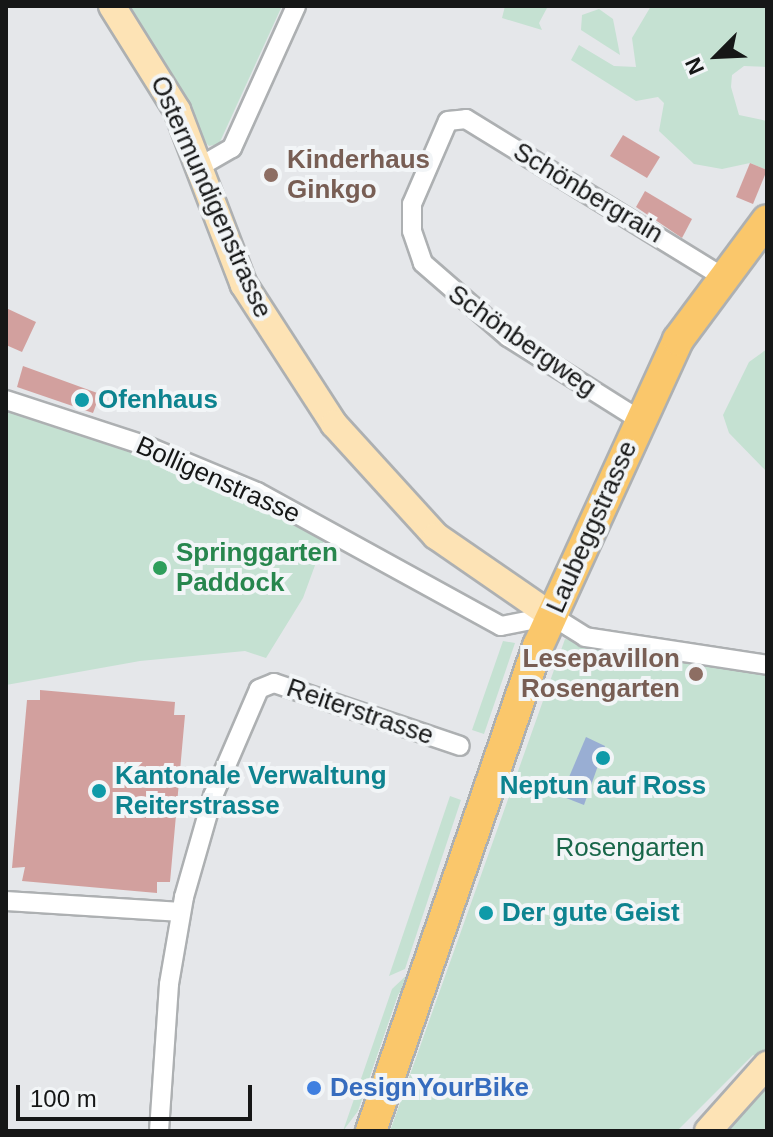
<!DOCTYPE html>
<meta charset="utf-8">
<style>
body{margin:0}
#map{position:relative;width:773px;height:1137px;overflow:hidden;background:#e5e7ea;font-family:Arial,sans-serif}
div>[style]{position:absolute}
.green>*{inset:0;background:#c5e1d2}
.water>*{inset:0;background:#99aed3}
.building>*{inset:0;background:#d2a09e}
.roads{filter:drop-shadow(2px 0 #adb0b2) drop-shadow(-2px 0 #adb0b2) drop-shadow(0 2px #adb0b2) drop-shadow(0 -2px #adb0b2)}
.minor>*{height:18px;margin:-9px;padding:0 9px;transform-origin:9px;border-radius:9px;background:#fff}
.secondary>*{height:26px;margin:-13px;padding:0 13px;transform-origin:13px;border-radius:13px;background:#fde3b5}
.primary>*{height:30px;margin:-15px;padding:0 15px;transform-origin:15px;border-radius:15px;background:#fac76b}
.dots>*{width:22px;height:22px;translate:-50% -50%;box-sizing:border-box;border:4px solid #f2f5f7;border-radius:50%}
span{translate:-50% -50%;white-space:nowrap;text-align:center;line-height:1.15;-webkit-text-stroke:8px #f2f5f7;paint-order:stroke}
.education-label{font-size:26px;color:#785e54;font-weight:700}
.left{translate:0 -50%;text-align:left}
.right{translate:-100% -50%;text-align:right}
.street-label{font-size:26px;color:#161717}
.culture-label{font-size:26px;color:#0d838f;font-weight:700}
.leisure-label{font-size:26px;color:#27864d;font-weight:700}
.park-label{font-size:26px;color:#186649}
.shop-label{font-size:26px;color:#366cbe;font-weight:700}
.frame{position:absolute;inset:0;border:8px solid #161717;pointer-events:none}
.north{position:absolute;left:677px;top:16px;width:80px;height:80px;-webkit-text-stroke:6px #f2f5f7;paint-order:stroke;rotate:246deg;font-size:22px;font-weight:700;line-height:32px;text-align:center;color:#161717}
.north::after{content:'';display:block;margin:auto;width:28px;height:36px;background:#161717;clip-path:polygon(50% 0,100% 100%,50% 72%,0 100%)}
.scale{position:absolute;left:16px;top:1085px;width:236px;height:36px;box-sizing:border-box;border:4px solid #161717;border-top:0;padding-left:10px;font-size:24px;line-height:28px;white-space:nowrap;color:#161717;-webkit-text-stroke:6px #f2f5f7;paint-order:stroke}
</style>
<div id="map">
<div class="green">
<div style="clip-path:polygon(122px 6px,282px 6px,219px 144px,209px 146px,197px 135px)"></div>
<div style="clip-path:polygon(505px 6px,548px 6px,539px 23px,542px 30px,502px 18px)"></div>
<div style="clip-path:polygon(651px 6px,767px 6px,767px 67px,744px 66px,732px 75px,731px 87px,739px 115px,767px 121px,767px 170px,750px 163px,722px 169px,694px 164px,659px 131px,664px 103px,658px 97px,636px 101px,571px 60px,579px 45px,614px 66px,636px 67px,632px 38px)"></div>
<div style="clip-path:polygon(599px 9px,613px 19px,620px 55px,581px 30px,582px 15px)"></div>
<div style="clip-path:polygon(767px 349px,767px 472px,729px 433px,723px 415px,749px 362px)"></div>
<div style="clip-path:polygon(6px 408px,119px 444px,251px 499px,325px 538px,303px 598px,266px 658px,245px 651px,140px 661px,6px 685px)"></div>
<div style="clip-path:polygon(565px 639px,767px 670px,767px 1064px,753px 1055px,677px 1131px,390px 1131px)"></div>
<div style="clip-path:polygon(503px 641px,515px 643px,484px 734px,472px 730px)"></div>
<div style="clip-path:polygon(450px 796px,461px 800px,405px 969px,389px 976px)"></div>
<div style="clip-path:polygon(468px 804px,411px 976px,398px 995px,358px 1111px,343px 1131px,392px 989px,409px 973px)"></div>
<div style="clip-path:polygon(767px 1067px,767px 1131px,710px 1131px)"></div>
</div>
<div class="water">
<div style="clip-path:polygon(586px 737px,605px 746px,584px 805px,561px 796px)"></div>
</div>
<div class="building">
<div style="clip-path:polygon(623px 135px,660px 157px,647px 178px,610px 156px)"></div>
<div style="clip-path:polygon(750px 163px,767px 170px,753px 204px,736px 197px)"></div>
<div style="clip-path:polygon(645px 191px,692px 219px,682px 238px,636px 207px)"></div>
<div style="clip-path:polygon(6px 308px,36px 322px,22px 352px,6px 345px)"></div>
<div style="clip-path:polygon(23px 366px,100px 394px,93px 413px,17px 387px)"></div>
<div style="clip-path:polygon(40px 690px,175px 702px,174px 715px,185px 715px,170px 882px,157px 882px,157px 893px,22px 881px,25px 867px,12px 868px,27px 700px,40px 700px)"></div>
</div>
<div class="roads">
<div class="minor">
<div style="left:199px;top:167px;width:38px;rotate:-30deg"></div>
<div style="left:232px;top:148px;width:156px;rotate:-65.7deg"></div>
<div style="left:6px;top:400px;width:145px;rotate:18.1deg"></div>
<div style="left:144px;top:445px;width:122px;rotate:22.6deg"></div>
<div style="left:257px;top:492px;width:278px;rotate:28.8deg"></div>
<div style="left:501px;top:626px;width:52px;rotate:-11.1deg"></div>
<div style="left:552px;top:616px;width:39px;rotate:32deg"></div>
<div style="left:585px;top:637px;width:184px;rotate:8.7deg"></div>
<div style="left:640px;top:420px;width:156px;rotate:-147.8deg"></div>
<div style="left:508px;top:337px;width:113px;rotate:-139deg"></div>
<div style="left:423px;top:263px;width:34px;rotate:-109deg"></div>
<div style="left:412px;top:231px;width:27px;rotate:-90deg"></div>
<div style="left:412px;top:204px;width:90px;rotate:-66.6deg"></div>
<div style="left:448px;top:121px;width:18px;rotate:-6deg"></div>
<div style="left:466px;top:119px;width:299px;rotate:31.6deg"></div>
<div style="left:6px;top:901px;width:175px;rotate:3.6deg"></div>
<div style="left:159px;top:1131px;width:147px;rotate:-86.1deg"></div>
<div style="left:169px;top:984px;width:88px;rotate:-80.2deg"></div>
<div style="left:184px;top:897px;width:105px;rotate:-74deg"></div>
<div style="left:213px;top:796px;width:116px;rotate:-66.7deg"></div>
<div style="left:259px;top:689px;width:16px;rotate:-22deg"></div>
<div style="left:274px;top:683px;width:196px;rotate:18.7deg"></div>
</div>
<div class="secondary">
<div style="left:112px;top:6px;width:123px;rotate:58deg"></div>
<div style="left:177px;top:110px;width:187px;rotate:69.1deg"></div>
<div style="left:244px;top:285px;width:166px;rotate:57.1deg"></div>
<div style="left:334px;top:424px;width:151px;rotate:47.7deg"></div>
<div style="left:436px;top:536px;width:141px;rotate:34.6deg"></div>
<div style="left:708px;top:1131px;width:89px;rotate:-48.2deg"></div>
</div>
<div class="primary">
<div style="left:371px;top:1131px;width:513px;rotate:-71deg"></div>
<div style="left:538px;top:646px;width:337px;rotate:-65.4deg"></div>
<div style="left:678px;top:340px;width:149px;rotate:-53.4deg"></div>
</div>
</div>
<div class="dots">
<div style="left:271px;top:175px;background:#8d6e63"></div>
<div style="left:82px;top:400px;background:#0f9aa8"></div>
<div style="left:160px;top:568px;background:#2e9e5b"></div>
<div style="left:696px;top:674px;background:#8d6e63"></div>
<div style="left:603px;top:758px;background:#0f9aa8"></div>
<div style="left:99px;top:791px;background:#0f9aa8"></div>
<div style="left:486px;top:913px;background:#0f9aa8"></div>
<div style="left:314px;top:1088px;background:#3f7fe0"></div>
</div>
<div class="education-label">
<span class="left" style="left:287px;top:175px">Kinderhaus<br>Ginkgo</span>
<span class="right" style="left:680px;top:674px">Lesepavillon<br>Rosengarten</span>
</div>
<div class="street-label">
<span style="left:588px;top:193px;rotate:31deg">Schönbergrain</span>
<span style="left:211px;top:197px;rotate:66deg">Ostermundigenstrasse</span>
<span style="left:522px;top:341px;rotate:35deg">Schönbergweg</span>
<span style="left:218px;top:480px;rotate:24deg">Bolligenstrasse</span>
<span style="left:592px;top:527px;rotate:-66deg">Laubeggstrasse</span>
<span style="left:360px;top:712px;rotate:19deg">Reiterstrasse</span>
</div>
<div class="culture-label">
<span class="left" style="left:98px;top:400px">Ofenhaus</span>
<span class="left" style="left:115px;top:791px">Kantonale Verwaltung<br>Reiterstrasse</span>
<span style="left:603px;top:786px">Neptun auf Ross</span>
<span class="left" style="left:502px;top:913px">Der gute Geist</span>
</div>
<div class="leisure-label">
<span class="left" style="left:176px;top:568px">Springgarten<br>Paddock</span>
</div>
<div class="park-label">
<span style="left:630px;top:848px">Rosengarten</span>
</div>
<div class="shop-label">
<span class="left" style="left:330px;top:1088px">DesignYourBike</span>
</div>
<div class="frame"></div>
<div class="north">N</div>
<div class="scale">100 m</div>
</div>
